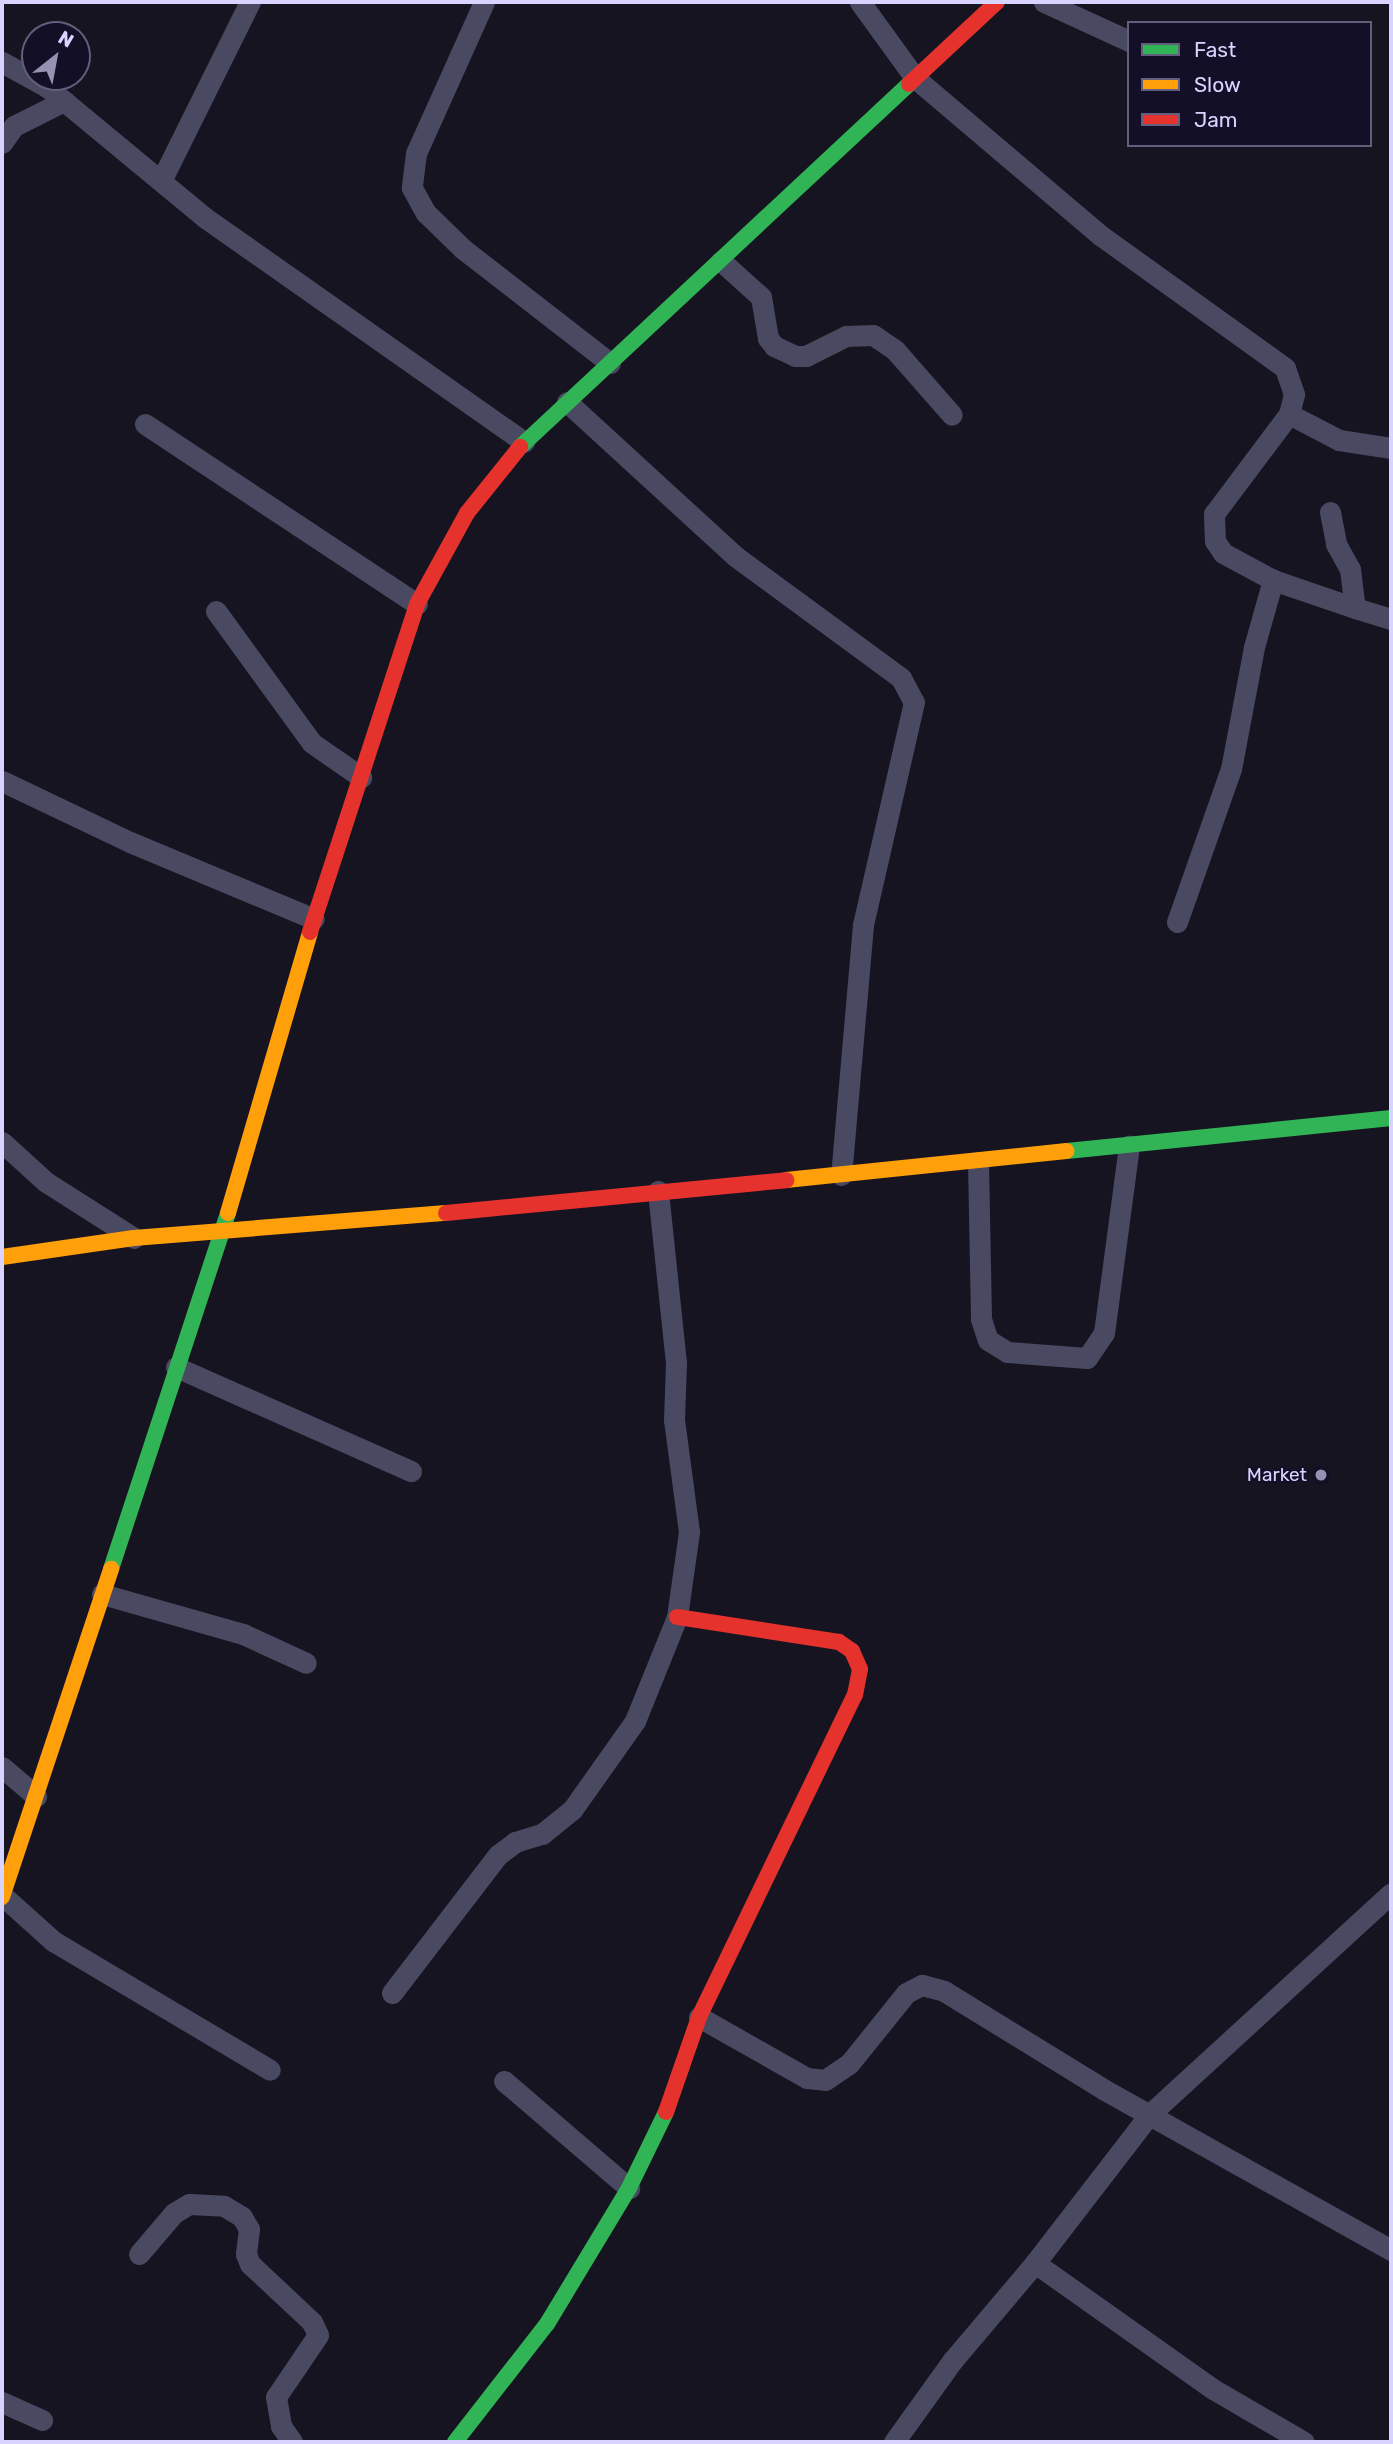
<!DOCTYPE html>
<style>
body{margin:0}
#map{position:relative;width:1393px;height:2444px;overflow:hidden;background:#161421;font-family:Rubik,sans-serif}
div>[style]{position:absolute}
.street>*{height:21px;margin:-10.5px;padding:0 10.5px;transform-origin:10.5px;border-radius:10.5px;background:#4a4962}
.fast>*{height:16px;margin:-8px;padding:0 8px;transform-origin:8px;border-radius:8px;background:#30b455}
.slow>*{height:16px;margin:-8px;padding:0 8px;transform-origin:8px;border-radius:8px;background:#ff9f0a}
.jam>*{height:16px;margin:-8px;padding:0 8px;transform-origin:8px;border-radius:8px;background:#e5322d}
.dots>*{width:19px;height:19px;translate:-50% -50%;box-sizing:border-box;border:4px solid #130f26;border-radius:50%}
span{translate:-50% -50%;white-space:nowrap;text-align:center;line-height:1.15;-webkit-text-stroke:5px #130f26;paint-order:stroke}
.poi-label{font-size:19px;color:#d9d4ff}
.right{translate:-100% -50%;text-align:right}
.frame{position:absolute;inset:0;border:4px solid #d9d4ff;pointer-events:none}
.legend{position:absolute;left:1127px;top:21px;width:245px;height:126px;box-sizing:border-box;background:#130f26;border:2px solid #625e7d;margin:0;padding:9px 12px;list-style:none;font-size:21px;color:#d9d4ff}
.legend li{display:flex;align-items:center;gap:14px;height:35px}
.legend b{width:35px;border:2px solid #625e7d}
.north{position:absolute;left:21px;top:21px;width:70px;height:70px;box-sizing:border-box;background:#130f26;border:2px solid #625e7d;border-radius:50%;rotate:31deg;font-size:19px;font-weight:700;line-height:28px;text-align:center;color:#d9d4ff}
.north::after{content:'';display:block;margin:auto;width:24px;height:32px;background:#9591b1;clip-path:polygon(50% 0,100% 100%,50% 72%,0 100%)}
</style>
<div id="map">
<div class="street">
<div style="left:484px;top:2px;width:166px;rotate:114.2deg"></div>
<div style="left:416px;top:153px;width:35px;rotate:97deg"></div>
<div style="left:412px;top:188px;width:29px;rotate:61deg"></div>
<div style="left:426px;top:213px;width:52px;rotate:44.2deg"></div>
<div style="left:463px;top:249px;width:186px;rotate:37.8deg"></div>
<div style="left:860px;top:2px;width:94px;rotate:54.1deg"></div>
<div style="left:915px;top:78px;width:243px;rotate:40.3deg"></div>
<div style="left:1100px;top:235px;width:228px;rotate:35.7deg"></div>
<div style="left:1285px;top:368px;width:28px;rotate:71deg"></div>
<div style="left:1294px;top:394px;width:21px;rotate:104deg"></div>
<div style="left:1289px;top:414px;width:125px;rotate:126.9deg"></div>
<div style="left:1214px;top:514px;width:27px;rotate:88deg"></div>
<div style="left:1215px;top:541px;width:14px;rotate:56deg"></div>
<div style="left:1223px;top:553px;width:57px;rotate:28.4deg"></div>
<div style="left:1273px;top:580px;width:87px;rotate:18.9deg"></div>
<div style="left:1044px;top:2px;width:94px;rotate:24.6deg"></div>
<div style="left:2px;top:62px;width:51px;rotate:29.1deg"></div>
<div style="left:47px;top:87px;width:204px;rotate:39.6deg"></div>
<div style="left:204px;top:217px;width:391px;rotate:35.1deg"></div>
<div style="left:2px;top:143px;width:21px;rotate:-55deg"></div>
<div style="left:14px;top:126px;width:56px;rotate:-26.6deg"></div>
<div style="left:161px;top:181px;width:200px;rotate:-63.6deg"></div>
<div style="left:721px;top:261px;width:54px;rotate:42deg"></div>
<div style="left:761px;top:297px;width:42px;rotate:80.3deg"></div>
<div style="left:768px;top:338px;width:10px;rotate:53deg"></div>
<div style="left:774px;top:346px;width:23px;rotate:25deg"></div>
<div style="left:795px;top:356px;width:11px"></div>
<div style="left:806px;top:356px;width:45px;rotate:-26.6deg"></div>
<div style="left:846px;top:336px;width:27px;rotate:-2deg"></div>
<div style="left:873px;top:335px;width:27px;rotate:34deg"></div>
<div style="left:895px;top:350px;width:86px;rotate:48.8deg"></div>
<div style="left:567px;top:402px;width:228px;rotate:42.5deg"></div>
<div style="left:735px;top:556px;width:206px;rotate:36.3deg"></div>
<div style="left:901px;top:678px;width:27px;rotate:62deg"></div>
<div style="left:914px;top:702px;width:229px;rotate:102.9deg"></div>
<div style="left:863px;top:925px;width:251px;rotate:95deg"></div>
<div style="left:1289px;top:414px;width:56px;rotate:27.5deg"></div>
<div style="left:1339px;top:440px;width:53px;rotate:8.7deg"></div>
<div style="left:145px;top:424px;width:326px;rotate:33.5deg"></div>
<div style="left:1330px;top:512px;width:33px;rotate:79deg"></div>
<div style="left:1336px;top:544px;width:29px;rotate:61deg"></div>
<div style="left:1350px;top:569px;width:39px;rotate:83deg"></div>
<div style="left:1355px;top:608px;width:38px;rotate:17deg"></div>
<div style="left:216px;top:611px;width:163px;rotate:54deg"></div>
<div style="left:312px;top:743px;width:60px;rotate:34.8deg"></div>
<div style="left:2px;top:781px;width:142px;rotate:25.5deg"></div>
<div style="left:130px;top:842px;width:199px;rotate:22.7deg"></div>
<div style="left:1177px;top:922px;width:162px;rotate:-70.6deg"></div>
<div style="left:1231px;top:769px;width:124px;rotate:-79.3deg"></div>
<div style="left:1254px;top:647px;width:70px;rotate:-74.2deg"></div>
<div style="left:2px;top:1142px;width:59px;rotate:42.3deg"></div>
<div style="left:46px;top:1182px;width:104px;rotate:32.5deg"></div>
<div style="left:978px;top:1162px;width:157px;rotate:88.9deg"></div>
<div style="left:981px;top:1319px;width:22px;rotate:72deg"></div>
<div style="left:988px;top:1340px;width:22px;rotate:32deg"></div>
<div style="left:1007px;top:1352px;width:80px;rotate:4.3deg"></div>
<div style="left:1087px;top:1358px;width:30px;rotate:-56deg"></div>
<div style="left:1104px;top:1333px;width:189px;rotate:-82.4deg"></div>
<div style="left:176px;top:1367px;width:257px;rotate:23.9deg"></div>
<div style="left:102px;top:1594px;width:147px;rotate:15.8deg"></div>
<div style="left:243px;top:1634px;width:69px;rotate:24.7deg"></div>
<div style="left:2px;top:1767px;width:45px;rotate:40.5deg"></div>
<div style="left:2px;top:1895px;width:69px;rotate:42deg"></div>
<div style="left:53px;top:1941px;width:252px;rotate:30.7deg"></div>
<div style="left:392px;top:1993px;width:174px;rotate:-52.5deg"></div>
<div style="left:498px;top:1855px;width:21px;rotate:-37deg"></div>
<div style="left:515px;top:1842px;width:28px;rotate:-17deg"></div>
<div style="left:542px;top:1834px;width:38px;rotate:-39deg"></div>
<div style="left:572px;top:1810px;width:109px;rotate:-54.7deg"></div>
<div style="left:635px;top:1721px;width:112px;rotate:-68deg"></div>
<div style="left:677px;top:1617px;width:86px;rotate:-82deg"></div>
<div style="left:689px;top:1532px;width:113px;rotate:-97.6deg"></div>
<div style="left:674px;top:1420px;width:57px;rotate:-88deg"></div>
<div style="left:676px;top:1363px;width:173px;rotate:-96deg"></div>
<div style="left:699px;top:2017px;width:124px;rotate:29.5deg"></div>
<div style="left:807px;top:2078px;width:18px;rotate:6deg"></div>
<div style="left:825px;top:2080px;width:29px;rotate:-34deg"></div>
<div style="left:849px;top:2064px;width:91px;rotate:-51.2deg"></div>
<div style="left:906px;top:1993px;width:18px;rotate:-27deg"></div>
<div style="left:922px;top:1985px;width:23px;rotate:15deg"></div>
<div style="left:944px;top:1991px;width:187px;rotate:31.6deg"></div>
<div style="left:1103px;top:2089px;width:330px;rotate:29.2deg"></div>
<div style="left:504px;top:2081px;width:165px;rotate:40.6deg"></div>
<div style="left:139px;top:2254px;width:54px;rotate:-49.5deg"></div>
<div style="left:174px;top:2213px;width:17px;rotate:-31deg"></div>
<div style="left:189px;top:2204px;width:35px;rotate:3deg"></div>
<div style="left:224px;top:2206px;width:21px;rotate:31deg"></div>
<div style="left:242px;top:2217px;width:14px;rotate:60deg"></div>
<div style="left:249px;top:2229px;width:25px;rotate:97deg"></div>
<div style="left:246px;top:2254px;width:11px;rotate:68deg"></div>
<div style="left:250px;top:2264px;width:85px;rotate:43.1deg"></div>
<div style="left:312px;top:2322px;width:14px;rotate:65deg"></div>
<div style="left:318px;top:2335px;width:75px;rotate:124.1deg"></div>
<div style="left:276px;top:2397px;width:29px;rotate:80deg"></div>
<div style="left:281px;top:2426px;width:19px;rotate:55deg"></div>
<div style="left:1035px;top:2263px;width:218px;rotate:35.3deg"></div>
<div style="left:1213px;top:2389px;width:105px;rotate:30.2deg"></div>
<div style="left:2px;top:2402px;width:44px;rotate:24.2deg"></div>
<div style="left:894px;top:2442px;width:101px;rotate:-54.3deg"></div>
<div style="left:953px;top:2360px;width:127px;rotate:-49.8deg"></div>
<div style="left:1035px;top:2263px;width:187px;rotate:-52.4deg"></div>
<div style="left:1149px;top:2115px;width:328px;rotate:-42.5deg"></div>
</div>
<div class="fast">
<div style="left:520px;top:447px;width:532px;rotate:-43.02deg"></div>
<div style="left:1067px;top:1151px;width:326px;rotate:-5.8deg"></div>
<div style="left:111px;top:1569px;width:375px;rotate:-71.8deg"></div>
<div style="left:455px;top:2442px;width:150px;rotate:-52.1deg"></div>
<div style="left:547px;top:2324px;width:159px;rotate:-58.9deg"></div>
<div style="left:629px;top:2188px;width:85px;rotate:-64deg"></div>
</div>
<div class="slow">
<div style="left:786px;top:1180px;width:282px;rotate:-5.9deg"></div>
<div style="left:228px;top:1213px;width:293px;rotate:-73.7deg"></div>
<div style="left:2px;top:1257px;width:133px;rotate:-8.2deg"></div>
<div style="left:134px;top:1238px;width:313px;rotate:-4.6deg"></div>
<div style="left:2px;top:1897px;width:346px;rotate:-71.6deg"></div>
</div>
<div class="jam">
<div style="left:909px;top:84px;width:120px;rotate:-43deg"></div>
<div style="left:310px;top:932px;width:345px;rotate:-71.9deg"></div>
<div style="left:417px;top:604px;width:104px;rotate:-61.2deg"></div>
<div style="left:467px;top:513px;width:85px;rotate:-51.2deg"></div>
<div style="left:446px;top:1213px;width:342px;rotate:-5.5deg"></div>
<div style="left:666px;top:2112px;width:101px;rotate:-70.8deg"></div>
<div style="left:699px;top:2017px;width:358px;rotate:-64.2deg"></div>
<div style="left:855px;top:1695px;width:26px;rotate:-79deg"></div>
<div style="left:860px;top:1669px;width:20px;rotate:-114deg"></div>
<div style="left:852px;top:1651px;width:16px;rotate:-145deg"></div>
<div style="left:839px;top:1642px;width:164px;rotate:-171.2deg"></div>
</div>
<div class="dots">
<div style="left:1321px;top:1475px;background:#9591b1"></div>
</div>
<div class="poi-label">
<span class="right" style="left:1307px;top:1475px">Market</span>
</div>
<div class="frame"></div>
<ul class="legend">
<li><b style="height:9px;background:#30b455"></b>Fast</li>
<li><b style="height:9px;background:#ff9f0a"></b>Slow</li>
<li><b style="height:9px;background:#e5322d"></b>Jam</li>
</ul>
<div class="north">N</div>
</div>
